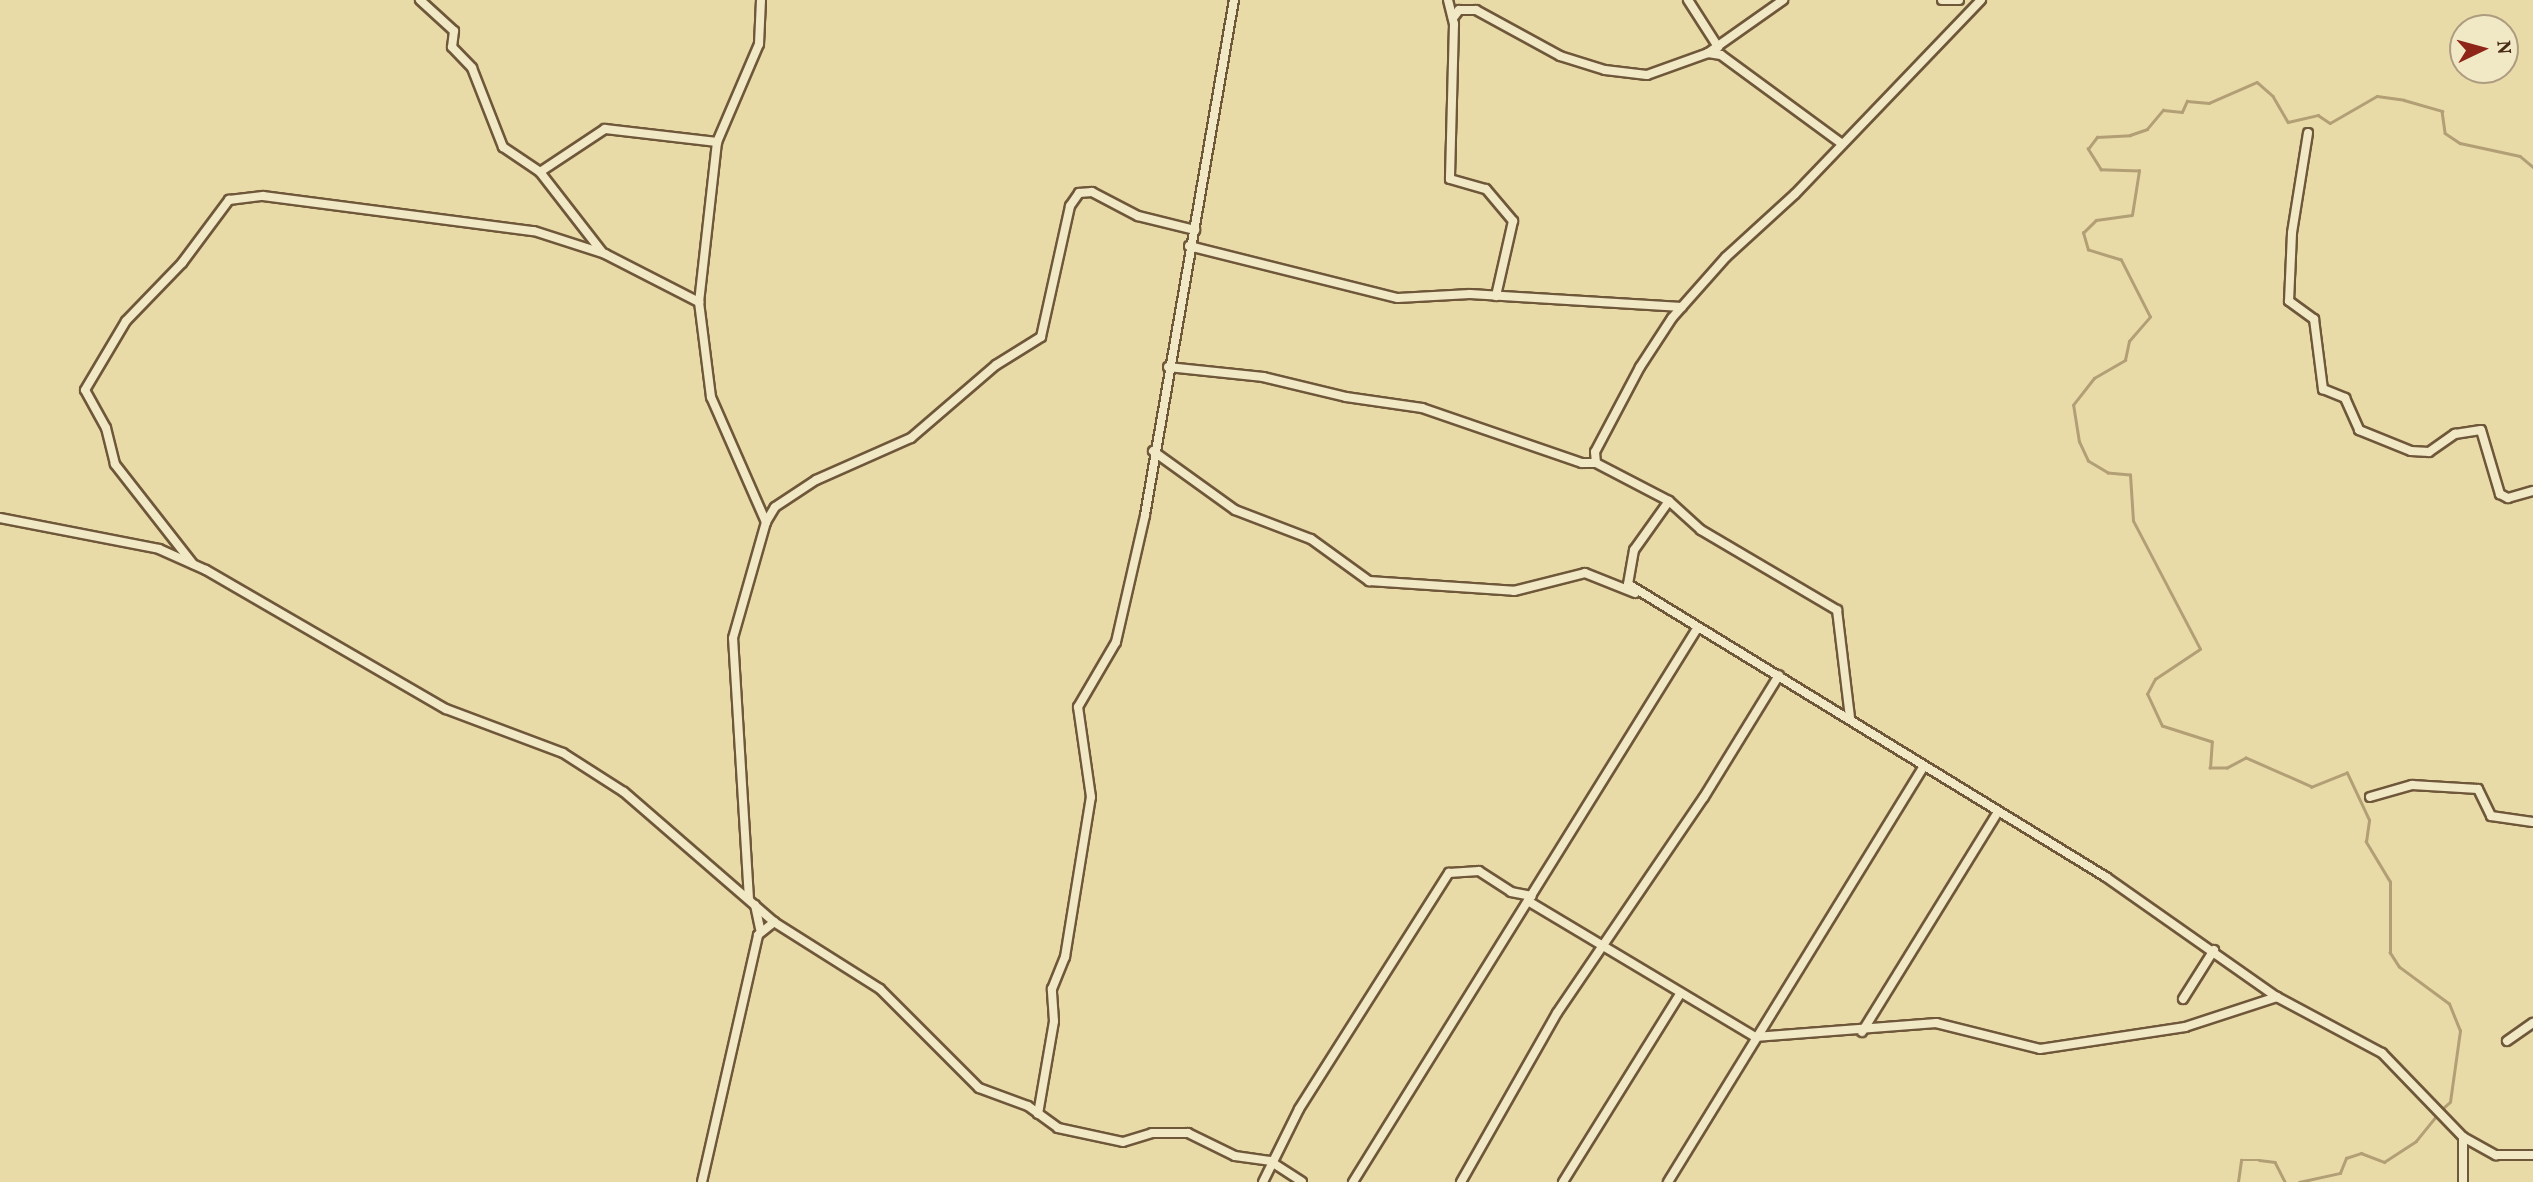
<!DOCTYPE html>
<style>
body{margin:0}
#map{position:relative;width:2533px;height:1182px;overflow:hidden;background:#e9dba8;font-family:Vollkorn,serif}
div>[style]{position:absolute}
.stream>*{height:2.5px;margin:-1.25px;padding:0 1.25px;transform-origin:1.25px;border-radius:1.25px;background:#b29f76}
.roads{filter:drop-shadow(2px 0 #6f573a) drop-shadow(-2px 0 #6f573a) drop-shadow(0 2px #6f573a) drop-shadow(0 -2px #6f573a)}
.minor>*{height:8px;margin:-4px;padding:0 4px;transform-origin:4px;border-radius:4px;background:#f1e8c6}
span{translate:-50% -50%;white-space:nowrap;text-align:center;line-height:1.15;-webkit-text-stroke:7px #f1e8c6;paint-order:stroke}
.north{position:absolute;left:2449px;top:14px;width:70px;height:70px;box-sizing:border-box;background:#f1e8c6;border:2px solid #ad9c7f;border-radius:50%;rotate:85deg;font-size:19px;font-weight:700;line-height:28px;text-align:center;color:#462b15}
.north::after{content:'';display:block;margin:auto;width:24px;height:32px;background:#8f2418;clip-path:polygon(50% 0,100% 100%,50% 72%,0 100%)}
</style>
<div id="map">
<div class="stream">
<div style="left:2441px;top:1110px;width:12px;rotate:-42deg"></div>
<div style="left:2450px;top:1102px;width:72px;rotate:-82deg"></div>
<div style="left:2460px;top:1031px;width:29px;rotate:-112deg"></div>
<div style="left:2449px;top:1004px;width:62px;rotate:-143.5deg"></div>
<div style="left:2399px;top:967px;width:17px;rotate:-123deg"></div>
<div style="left:2390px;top:953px;width:71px;rotate:-90deg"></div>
<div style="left:2390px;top:882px;width:47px;rotate:-121deg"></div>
<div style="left:2366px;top:842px;width:22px;rotate:-82deg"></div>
<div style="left:2369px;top:820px;width:52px;rotate:-115.1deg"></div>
<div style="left:2347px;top:773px;width:38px;rotate:158deg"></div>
<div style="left:2312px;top:787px;width:72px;rotate:-156.3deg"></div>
<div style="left:2246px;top:758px;width:21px;rotate:152deg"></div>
<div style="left:2227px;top:768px;width:17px;rotate:180deg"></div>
<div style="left:2210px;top:768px;width:26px;rotate:-86deg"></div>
<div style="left:2212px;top:742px;width:52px;rotate:-162.3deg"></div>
<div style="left:2162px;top:726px;width:35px;rotate:-115deg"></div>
<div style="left:2147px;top:694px;width:17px;rotate:-62deg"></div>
<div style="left:2155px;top:679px;width:54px;rotate:-33.7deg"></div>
<div style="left:2200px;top:649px;width:144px;rotate:-117.6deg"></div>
<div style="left:2133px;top:521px;width:46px;rotate:-93.7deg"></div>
<div style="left:2130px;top:475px;width:22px;rotate:-175deg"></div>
<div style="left:2108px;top:473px;width:23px;rotate:-149deg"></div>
<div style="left:2088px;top:461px;width:21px;rotate:-115deg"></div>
<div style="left:2079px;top:442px;width:37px;rotate:-99deg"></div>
<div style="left:2073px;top:405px;width:34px;rotate:-52deg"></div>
<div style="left:2094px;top:378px;width:36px;rotate:-30deg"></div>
<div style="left:2125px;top:360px;width:19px;rotate:-78deg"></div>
<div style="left:2129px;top:341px;width:32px;rotate:-49deg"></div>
<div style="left:2150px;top:317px;width:64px;rotate:-117deg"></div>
<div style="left:2121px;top:260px;width:34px;rotate:-163deg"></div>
<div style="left:2088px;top:250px;width:18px;rotate:-106deg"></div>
<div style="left:2083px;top:233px;width:18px;rotate:-45deg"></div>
<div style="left:2096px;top:220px;width:36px;rotate:-8deg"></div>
<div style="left:2132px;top:215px;width:45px;rotate:-81deg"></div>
<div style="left:2139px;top:171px;width:38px;rotate:-178deg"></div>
<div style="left:2101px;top:170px;width:25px;rotate:-122deg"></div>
<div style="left:2088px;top:149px;width:15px;rotate:-53deg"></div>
<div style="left:2097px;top:137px;width:33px;rotate:-3deg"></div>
<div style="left:2130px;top:135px;width:18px;rotate:-19deg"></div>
<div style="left:2147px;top:129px;width:25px;rotate:-50deg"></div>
<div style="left:2163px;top:110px;width:19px;rotate:6deg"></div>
<div style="left:2182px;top:112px;width:12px;rotate:-66deg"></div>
<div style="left:2187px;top:101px;width:22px;rotate:5deg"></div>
<div style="left:2209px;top:103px;width:52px;rotate:-23.6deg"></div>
<div style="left:2257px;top:82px;width:21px;rotate:41deg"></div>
<div style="left:2273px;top:96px;width:30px;rotate:60deg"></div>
<div style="left:2288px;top:122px;width:31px;rotate:-13deg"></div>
<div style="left:2318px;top:115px;width:14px;rotate:34deg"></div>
<div style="left:2330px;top:123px;width:54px;rotate:-29.9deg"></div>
<div style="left:2377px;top:96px;width:27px;rotate:8deg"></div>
<div style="left:2404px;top:100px;width:40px;rotate:16deg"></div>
<div style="left:2442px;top:111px;width:22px;rotate:82deg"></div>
<div style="left:2445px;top:133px;width:18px;rotate:34deg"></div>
<div style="left:2460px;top:143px;width:61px;rotate:12.2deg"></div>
<div style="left:2520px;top:156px;width:17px;rotate:40deg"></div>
<div style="left:2238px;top:1182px;width:22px;rotate:-82deg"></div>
<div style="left:2241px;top:1160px;width:18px"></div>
<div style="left:2259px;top:1160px;width:16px;rotate:7deg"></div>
<div style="left:2275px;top:1162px;width:22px;rotate:63deg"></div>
<div style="left:2299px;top:1182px;width:42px;rotate:-12.4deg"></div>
<div style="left:2340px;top:1173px;width:16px;rotate:-68deg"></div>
<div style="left:2346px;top:1158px;width:16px;rotate:-18deg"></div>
<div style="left:2361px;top:1153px;width:25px;rotate:21deg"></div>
<div style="left:2384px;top:1162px;width:38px;rotate:-33deg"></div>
<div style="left:2416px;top:1141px;width:33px;rotate:-51deg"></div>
</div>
<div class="roads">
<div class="minor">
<div style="left:420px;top:0;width:46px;rotate:42.4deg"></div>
<div style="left:454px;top:31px;width:16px;rotate:97deg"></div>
<div style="left:452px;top:47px;width:29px;rotate:46deg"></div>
<div style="left:472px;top:68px;width:85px;rotate:68.6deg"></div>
<div style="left:503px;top:147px;width:45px;rotate:34deg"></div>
<div style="left:540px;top:172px;width:101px;rotate:52.2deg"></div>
<div style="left:761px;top:0;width:44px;rotate:92.6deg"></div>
<div style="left:759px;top:44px;width:107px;rotate:113.2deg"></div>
<div style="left:717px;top:142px;width:161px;rotate:96.4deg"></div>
<div style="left:699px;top:302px;width:96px;rotate:82.8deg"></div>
<div style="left:711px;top:397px;width:137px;rotate:66.3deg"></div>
<div style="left:1448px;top:0;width:25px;rotate:76deg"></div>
<div style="left:1454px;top:24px;width:155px;rotate:91.5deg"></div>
<div style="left:1450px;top:179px;width:37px;rotate:16deg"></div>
<div style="left:1486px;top:189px;width:42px;rotate:49.8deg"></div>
<div style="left:1513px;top:221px;width:77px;rotate:102.8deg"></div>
<div style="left:1688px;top:0;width:56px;rotate:57.4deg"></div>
<div style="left:1942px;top:0;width:17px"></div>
<div style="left:1981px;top:0;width:269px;rotate:133.8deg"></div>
<div style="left:1795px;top:194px;width:93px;rotate:137.6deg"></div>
<div style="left:1726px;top:257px;width:81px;rotate:131.5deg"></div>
<div style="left:1672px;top:318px;width:59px;rotate:123.1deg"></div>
<div style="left:1640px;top:367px;width:96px;rotate:117.9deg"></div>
<div style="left:1595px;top:452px;width:11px;rotate:85deg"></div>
<div style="left:1596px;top:463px;width:82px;rotate:27.5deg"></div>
<div style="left:1669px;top:501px;width:60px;rotate:125.5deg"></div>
<div style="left:1634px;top:550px;width:35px;rotate:100deg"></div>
<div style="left:1628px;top:584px;width:561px;rotate:31.51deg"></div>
<div style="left:2106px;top:877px;width:209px;rotate:35.1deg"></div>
<div style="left:2277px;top:997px;width:119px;rotate:28.1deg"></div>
<div style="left:2382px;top:1053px;width:117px;rotate:46deg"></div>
<div style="left:2463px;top:1137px;width:38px;rotate:29deg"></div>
<div style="left:2496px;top:1155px;width:37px"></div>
<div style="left:1453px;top:18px;width:10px;rotate:-53deg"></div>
<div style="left:1459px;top:10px;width:17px"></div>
<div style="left:1476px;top:10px;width:96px;rotate:28.7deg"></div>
<div style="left:1560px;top:56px;width:47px;rotate:17.3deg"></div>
<div style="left:1605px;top:70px;width:42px;rotate:6.8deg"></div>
<div style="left:1647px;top:75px;width:65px;rotate:-19.8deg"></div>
<div style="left:1708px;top:53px;width:13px;rotate:9deg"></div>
<div style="left:1721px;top:55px;width:150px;rotate:36.3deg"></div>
<div style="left:1708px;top:53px;width:92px;rotate:-35.2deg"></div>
<div style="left:2308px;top:133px;width:101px;rotate:99.1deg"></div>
<div style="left:2292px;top:233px;width:68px;rotate:92.5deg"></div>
<div style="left:2289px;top:301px;width:31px;rotate:36deg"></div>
<div style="left:2314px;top:319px;width:71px;rotate:82.7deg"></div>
<div style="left:2323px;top:389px;width:24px;rotate:22deg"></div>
<div style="left:2345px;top:398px;width:35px;rotate:66deg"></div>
<div style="left:2359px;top:430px;width:56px;rotate:22deg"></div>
<div style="left:2411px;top:451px;width:18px;rotate:3deg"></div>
<div style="left:2429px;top:452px;width:32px;rotate:-35deg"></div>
<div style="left:2455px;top:434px;width:26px;rotate:-9deg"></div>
<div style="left:2481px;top:430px;width:67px;rotate:73.5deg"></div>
<div style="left:2500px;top:494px;width:9px;rotate:27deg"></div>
<div style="left:2508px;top:498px;width:26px;rotate:-16deg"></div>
<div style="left:540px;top:172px;width:78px;rotate:-33.5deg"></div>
<div style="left:605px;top:129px;width:113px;rotate:6.6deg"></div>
<div style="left:1189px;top:246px;width:215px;rotate:14deg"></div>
<div style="left:1398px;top:298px;width:72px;rotate:-3.2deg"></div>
<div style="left:1470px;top:294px;width:212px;rotate:3.5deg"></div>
<div style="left:1168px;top:367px;width:96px;rotate:6deg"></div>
<div style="left:1263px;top:377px;width:85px;rotate:13.5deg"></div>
<div style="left:1346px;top:397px;width:77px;rotate:8.2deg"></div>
<div style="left:1422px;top:408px;width:169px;rotate:19deg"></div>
<div style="left:1582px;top:463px;width:14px"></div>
<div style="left:1153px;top:451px;width:101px;rotate:35.7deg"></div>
<div style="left:1235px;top:510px;width:81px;rotate:20.9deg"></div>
<div style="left:1311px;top:539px;width:72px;rotate:35.9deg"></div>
<div style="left:1369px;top:581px;width:145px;rotate:3.9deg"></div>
<div style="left:1514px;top:591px;width:73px;rotate:-14.2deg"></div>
<div style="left:1585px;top:573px;width:54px;rotate:21.8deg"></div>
<div style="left:1669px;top:501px;width:43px;rotate:42.2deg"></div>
<div style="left:1701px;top:530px;width:158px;rotate:30.5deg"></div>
<div style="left:1837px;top:610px;width:109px;rotate:83.1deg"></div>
<div style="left:0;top:518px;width:162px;rotate:11deg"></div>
<div style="left:159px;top:549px;width:51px;rotate:24.1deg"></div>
<div style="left:206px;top:570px;width:277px;rotate:30.1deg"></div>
<div style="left:446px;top:709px;width:125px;rotate:20.6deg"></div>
<div style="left:563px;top:753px;width:72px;rotate:32.6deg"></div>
<div style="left:624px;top:792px;width:198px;rotate:40.9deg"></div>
<div style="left:774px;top:922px;width:125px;rotate:32.3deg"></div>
<div style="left:880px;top:989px;width:140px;rotate:45deg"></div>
<div style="left:979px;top:1088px;width:52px;rotate:20.2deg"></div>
<div style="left:1028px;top:1106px;width:37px;rotate:36deg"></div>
<div style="left:1058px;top:1128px;width:66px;rotate:12.2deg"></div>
<div style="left:1123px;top:1142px;width:30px;rotate:-17deg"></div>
<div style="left:1152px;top:1133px;width:36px"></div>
<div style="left:1188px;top:1133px;width:52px;rotate:26.1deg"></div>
<div style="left:1235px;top:1156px;width:35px;rotate:8deg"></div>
<div style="left:1270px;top:1161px;width:38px;rotate:33deg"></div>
<div style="left:193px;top:564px;width:127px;rotate:-128deg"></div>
<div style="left:115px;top:464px;width:37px;rotate:-104deg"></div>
<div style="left:106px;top:428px;width:43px;rotate:-118.9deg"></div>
<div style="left:85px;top:390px;width:80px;rotate:-59.3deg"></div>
<div style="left:126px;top:321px;width:81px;rotate:-46deg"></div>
<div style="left:182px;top:263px;width:79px;rotate:-53.3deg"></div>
<div style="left:229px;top:200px;width:34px;rotate:-7deg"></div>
<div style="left:263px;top:196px;width:273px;rotate:7.4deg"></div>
<div style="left:534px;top:231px;width:75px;rotate:17.9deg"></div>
<div style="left:605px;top:254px;width:106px;rotate:27.1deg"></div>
<div style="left:2370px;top:797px;width:44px;rotate:-15.9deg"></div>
<div style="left:2412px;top:785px;width:66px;rotate:3.5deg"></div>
<div style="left:2478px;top:789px;width:30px;rotate:64deg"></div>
<div style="left:2491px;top:816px;width:42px;rotate:8.1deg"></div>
<div style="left:749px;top:899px;width:261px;rotate:-93.5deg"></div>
<div style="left:733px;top:638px;width:121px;rotate:-74.1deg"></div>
<div style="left:766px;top:522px;width:17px;rotate:-59deg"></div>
<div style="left:775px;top:507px;width:49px;rotate:-33.4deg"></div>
<div style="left:816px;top:480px;width:104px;rotate:-23.9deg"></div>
<div style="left:911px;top:438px;width:112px;rotate:-40.7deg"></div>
<div style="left:996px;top:365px;width:53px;rotate:-31.9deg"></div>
<div style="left:1041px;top:337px;width:134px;rotate:-77.5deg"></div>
<div style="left:1070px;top:206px;width:16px;rotate:-55deg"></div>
<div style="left:1079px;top:193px;width:13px;rotate:-4deg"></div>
<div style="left:1092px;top:192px;width:52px;rotate:27.6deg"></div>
<div style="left:1138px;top:216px;width:59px;rotate:13.8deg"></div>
<div style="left:1528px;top:901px;width:265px;rotate:30.9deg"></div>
<div style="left:1755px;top:1037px;width:182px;rotate:-4.4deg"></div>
<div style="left:1936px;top:1023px;width:107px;rotate:14deg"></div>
<div style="left:2040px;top:1049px;width:147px;rotate:-8.6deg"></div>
<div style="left:2185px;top:1027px;width:97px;rotate:-18.1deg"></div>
<div style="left:755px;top:905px;width:25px;rotate:78deg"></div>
<div style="left:2183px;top:999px;width:58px;rotate:-57.7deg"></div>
<div style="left:1862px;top:1032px;width:259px;rotate:-58.3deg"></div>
<div style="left:2507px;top:1041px;width:32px;rotate:-35deg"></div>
<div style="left:1038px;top:1114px;width:94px;rotate:-80.2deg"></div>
<div style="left:1054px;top:1021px;width:32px;rotate:-94deg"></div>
<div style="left:1052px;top:989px;width:35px;rotate:-68deg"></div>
<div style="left:1065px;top:957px;width:162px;rotate:-80.8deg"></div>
<div style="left:1091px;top:797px;width:91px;rotate:-98.2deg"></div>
<div style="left:1078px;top:707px;width:75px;rotate:-59.7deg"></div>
<div style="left:1116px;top:642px;width:130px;rotate:-77.1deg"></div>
<div style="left:1145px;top:515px;width:523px;rotate:-80.2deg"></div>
<div style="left:702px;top:1182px;width:253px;rotate:-77.2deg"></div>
<div style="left:758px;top:935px;width:21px;rotate:-39deg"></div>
<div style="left:1263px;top:1182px;width:81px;rotate:-63.7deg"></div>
<div style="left:1299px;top:1109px;width:280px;rotate:-57.6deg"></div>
<div style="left:1449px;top:873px;width:30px;rotate:-4deg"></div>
<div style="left:1479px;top:871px;width:38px;rotate:33deg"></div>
<div style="left:1511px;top:892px;width:21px;rotate:11deg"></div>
<div style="left:1353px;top:1182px;width:653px;rotate:-58.13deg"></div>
<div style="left:1461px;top:1182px;width:194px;rotate:-60.4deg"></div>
<div style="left:1557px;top:1013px;width:261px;rotate:-55.8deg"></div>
<div style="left:1704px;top:797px;width:143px;rotate:-58.4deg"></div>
<div style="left:1563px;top:1182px;width:219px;rotate:-58.1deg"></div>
<div style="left:1668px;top:1182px;width:487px;rotate:-58.4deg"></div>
<div style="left:2463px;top:1182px;width:45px;rotate:-90deg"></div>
</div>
</div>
<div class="north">N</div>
</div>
